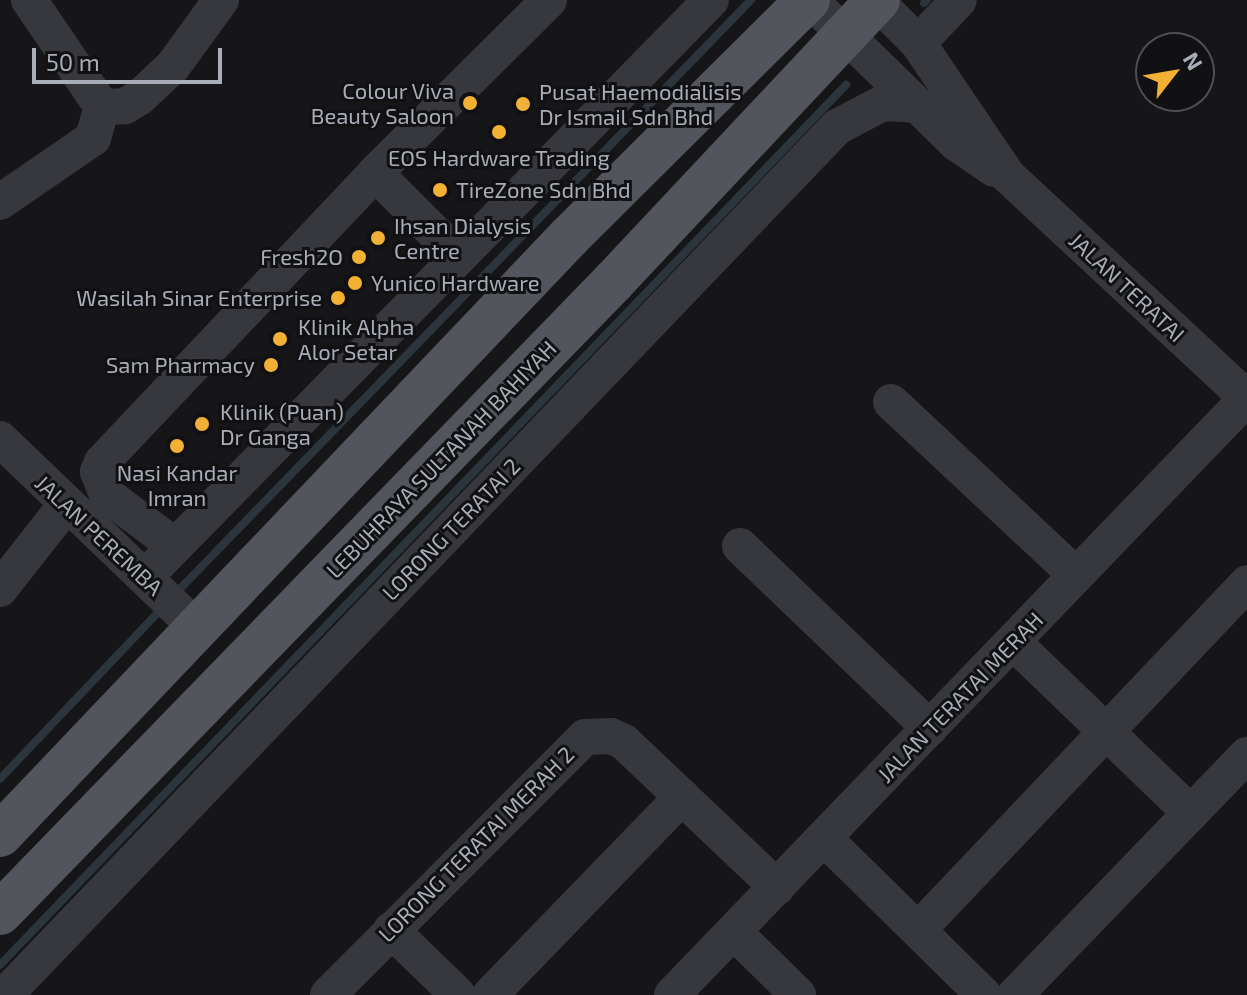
<!DOCTYPE html>
<style>
body{margin:0}
#map{position:relative;width:1247px;height:995px;overflow:hidden;background:#161618;font-family:"Exo 2",sans-serif}
div>[style]{position:absolute}
.stream>*{height:8px;margin:-4px;padding:0 4px;transform-origin:4px;border-radius:4px;background:#2c353c}
.minor>*{height:36px;margin:-18px;padding:0 18px;transform-origin:18px;border-radius:18px;background:#37383d}
.major>*{height:44px;margin:-22px;padding:0 22px;transform-origin:22px;border-radius:22px;background:#53555c}
.dots>*{width:22px;height:22px;translate:-50% -50%;box-sizing:border-box;border:4px solid #111113;border-radius:50%}
span{translate:-50% -50%;white-space:nowrap;text-align:center;line-height:1.15;-webkit-text-stroke:6px #111113;paint-order:stroke}
.poi-label{font-size:22px;color:#a8adb8}
.right{translate:-100% -50%;text-align:right}
.left{translate:0 -50%;text-align:left}
.street-label{font-size:22px;color:#a8adb8}
.north{position:absolute;left:1135px;top:32px;width:80px;height:80px;box-sizing:border-box;background:#111113;border:2px solid #4d4f55;border-radius:50%;rotate:59deg;font-size:22px;font-weight:700;line-height:32px;text-align:center;color:#a8adb8}
.north::after{content:'';display:block;margin:auto;width:28px;height:36px;background:#f2b134;clip-path:polygon(50% 0,100% 100%,50% 72%,0 100%)}
.scale{position:absolute;left:32px;top:48px;width:190px;height:36px;box-sizing:border-box;border:4px solid #a8adb8;border-top:0;padding-left:10px;font-size:24px;line-height:28px;white-space:nowrap;color:#a8adb8;-webkit-text-stroke:6px #111113;paint-order:stroke}
</style>
<div id="map">
<div class="stream">
<div style="left:924px;top:3px;width:4px;rotate:-45deg"></div>
<div style="left:174px;top:595px;width:829px;rotate:-45.88deg"></div>
<div style="left:0;top:779px;width:236px;rotate:-46.5deg"></div>
<div style="left:0;top:965px;width:1221px;rotate:-46.13deg"></div>
</div>
<div class="minor">
<div style="left:810px;top:0;width:204px;rotate:44.4deg"></div>
<div style="left:956px;top:143px;width:46px;rotate:34.4deg"></div>
<div style="left:918px;top:43px;width:59px;rotate:-46.4deg"></div>
<div style="left:102px;top:107px;width:23px;rotate:-2deg"></div>
<div style="left:125px;top:106px;width:17px;rotate:-31deg"></div>
<div style="left:140px;top:97px;width:45px;rotate:-43.2deg"></div>
<div style="left:173px;top:66px;width:82px;rotate:-54deg"></div>
<div style="left:375px;top:173px;width:117px;rotate:45deg"></div>
<div style="left:0;top:202px;width:113px;rotate:-34.5deg"></div>
<div style="left:93px;top:138px;width:32px;rotate:-74deg"></div>
<div style="left:102px;top:107px;width:130px;rotate:-124.3deg"></div>
<div style="left:891px;top:402px;width:253px;rotate:43.1deg"></div>
<div style="left:0;top:439px;width:274px;rotate:43.8deg"></div>
<div style="left:175px;top:546px;width:85px;rotate:-143.1deg"></div>
<div style="left:107px;top:495px;width:25px;rotate:-111deg"></div>
<div style="left:98px;top:472px;width:11px;rotate:-68deg"></div>
<div style="left:102px;top:462px;width:398px;rotate:-46.6deg"></div>
<div style="left:375px;top:173px;width:245px;rotate:-44.8deg"></div>
<div style="left:740px;top:546px;width:263px;rotate:43.8deg"></div>
<div style="left:145px;top:577px;width:808px;rotate:-45.55deg"></div>
<div style="left:0;top:589px;width:105px;rotate:-51.9deg"></div>
<div style="left:1013px;top:642px;width:247px;rotate:43.9deg"></div>
<div style="left:824px;top:838px;width:224px;rotate:44.5deg"></div>
<div style="left:391px;top:930px;width:93px;rotate:44.1deg"></div>
<div style="left:918px;top:930px;width:478px;rotate:-46.5deg"></div>
<div style="left:734px;top:932px;width:90px;rotate:44.5deg"></div>
<div style="left:5px;top:995px;width:1202px;rotate:-46.21deg"></div>
<div style="left:837px;top:127px;width:52px;rotate:-27.6deg"></div>
<div style="left:883px;top:103px;width:34px;rotate:3deg"></div>
<div style="left:328px;top:995px;width:364px;rotate:-45.1deg"></div>
<div style="left:585px;top:737px;width:26px;rotate:-2deg"></div>
<div style="left:611px;top:736px;width:14px;rotate:25deg"></div>
<div style="left:624px;top:742px;width:211px;rotate:43.5deg"></div>
<div style="left:490px;top:995px;width:276px;rotate:-45.9deg"></div>
<div style="left:672px;top:995px;width:829px;rotate:-46.08deg"></div>
<div style="left:1247px;top:398px;width:326px;rotate:-137.1deg"></div>
<div style="left:1008px;top:176px;width:161px;rotate:-124.1deg"></div>
<div style="left:918px;top:43px;width:61px;rotate:-135deg"></div>
<div style="left:1015px;top:995px;width:334px;rotate:-46deg"></div>
</div>
<div class="major">
<div style="left:0;top:835px;width:825px;rotate:-46.42deg"></div>
<div style="left:569px;top:237px;width:337px;rotate:-44.8deg"></div>
<div style="left:0;top:913px;width:880px;rotate:-45.83deg"></div>
<div style="left:613px;top:282px;width:387px;rotate:-46.8deg"></div>
</div>
<div class="dots">
<div style="left:470px;top:103px;background:#f2b134"></div>
<div style="left:523px;top:104px;background:#f2b134"></div>
<div style="left:499px;top:132px;background:#f2b134"></div>
<div style="left:440px;top:190px;background:#f2b134"></div>
<div style="left:378px;top:238px;background:#f2b134"></div>
<div style="left:359px;top:257px;background:#f2b134"></div>
<div style="left:355px;top:283px;background:#f2b134"></div>
<div style="left:338px;top:298px;background:#f2b134"></div>
<div style="left:280px;top:339px;background:#f2b134"></div>
<div style="left:271px;top:365px;background:#f2b134"></div>
<div style="left:202px;top:424px;background:#f2b134"></div>
<div style="left:177px;top:446px;background:#f2b134"></div>
</div>
<div class="poi-label">
<span class="right" style="left:454px;top:103px">Colour Viva<br>Beauty Saloon</span>
<span class="left" style="left:539px;top:104px">Pusat Haemodialisis<br>Dr Ismail Sdn Bhd</span>
<span style="left:499px;top:158px">EOS Hardware Trading</span>
<span class="left" style="left:456px;top:190px">TireZone Sdn Bhd</span>
<span class="left" style="left:394px;top:238px">Ihsan Dialysis<br>Centre</span>
<span class="right" style="left:343px;top:257px">Fresh2O</span>
<span class="left" style="left:371px;top:283px">Yunico Hardware</span>
<span class="right" style="left:322px;top:298px">Wasilah Sinar Enterprise</span>
<span class="left" style="left:298px;top:339px">Klinik Alpha<br>Alor Setar</span>
<span class="right" style="left:255px;top:365px">Sam Pharmacy</span>
<span class="left" style="left:220px;top:424px">Klinik (Puan)<br>Dr Ganga</span>
<span style="left:177px;top:485px">Nasi Kandar<br>Imran</span>
</div>
<div class="street-label">
<span style="left:1127px;top:287px;rotate:43deg">JALAN TERATAI</span>
<span style="left:441px;top:459px;rotate:-46deg">LEBUHRAYA SULTANAH BAHIYAH</span>
<span style="left:451px;top:529px;rotate:-46deg">LORONG TERATAI 2</span>
<span style="left:99px;top:535px;rotate:43deg">JALAN PEREMBA</span>
<span style="left:960px;top:697px;rotate:-46deg">JALAN TERATAI MERAH</span>
<span style="left:476px;top:844px;rotate:-45deg">LORONG TERATAI MERAH 2</span>
</div>
<div class="north">N</div>
<div class="scale">50 m</div>
</div>
